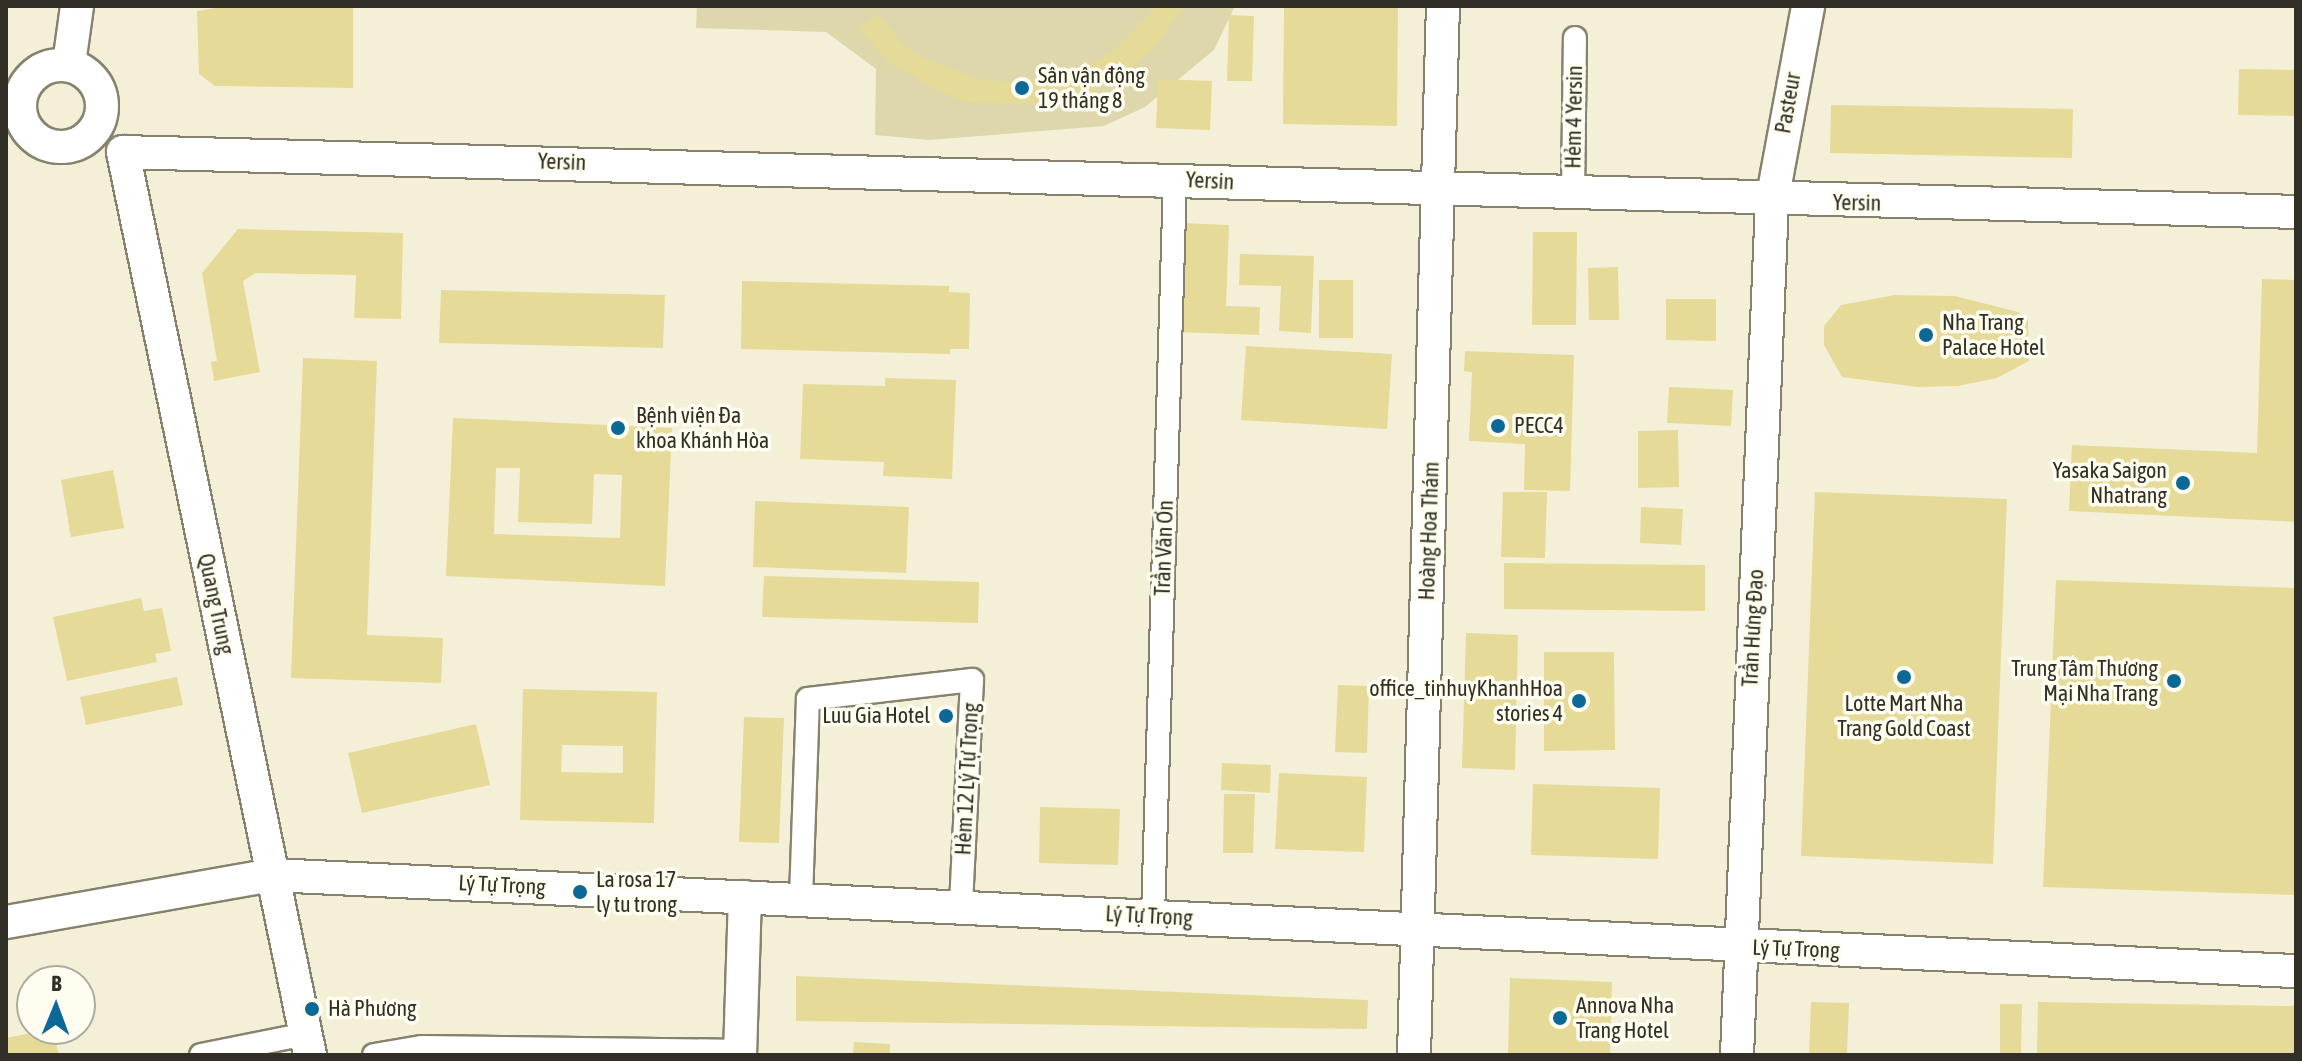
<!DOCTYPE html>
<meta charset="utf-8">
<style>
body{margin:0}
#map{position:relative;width:2302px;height:1061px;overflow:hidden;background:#f4f0d8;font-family:"Asap Condensed",sans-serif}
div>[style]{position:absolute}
.green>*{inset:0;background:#ded7ab}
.building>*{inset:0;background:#e5da98}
.roads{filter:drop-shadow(2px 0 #86826d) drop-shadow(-2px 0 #86826d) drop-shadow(0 2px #86826d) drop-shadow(0 -2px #86826d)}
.street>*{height:22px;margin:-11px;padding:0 11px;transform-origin:11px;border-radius:11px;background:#fff}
.secondary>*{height:32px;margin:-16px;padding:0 16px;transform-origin:16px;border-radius:16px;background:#fff}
.secondary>.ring{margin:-16px;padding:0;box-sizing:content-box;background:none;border:32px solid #fff;border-radius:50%}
.dots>*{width:22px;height:22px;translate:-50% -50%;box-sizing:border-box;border:4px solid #fffdef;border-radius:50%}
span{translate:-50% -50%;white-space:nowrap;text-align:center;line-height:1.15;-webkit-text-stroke:7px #fffdef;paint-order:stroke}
.poi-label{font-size:22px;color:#312f26}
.left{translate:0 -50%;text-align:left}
.right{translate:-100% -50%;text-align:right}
.street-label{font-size:22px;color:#312f26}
.frame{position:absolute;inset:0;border:8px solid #312f26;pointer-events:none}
.north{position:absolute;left:16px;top:965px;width:80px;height:80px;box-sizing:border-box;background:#fffdef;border:2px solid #adab9f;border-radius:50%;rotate:1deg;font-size:22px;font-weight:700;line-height:32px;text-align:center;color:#312f26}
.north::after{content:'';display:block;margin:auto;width:28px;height:36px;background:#0b6897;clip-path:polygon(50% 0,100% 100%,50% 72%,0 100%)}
</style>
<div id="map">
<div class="green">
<div style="clip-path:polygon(697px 6px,1235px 6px,1214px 50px,1145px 107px,1104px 126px,929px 140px,875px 135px,876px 69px,826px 32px,696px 28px)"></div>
</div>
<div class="building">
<div style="clip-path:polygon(227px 6px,353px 6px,353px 88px,215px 86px,199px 74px,197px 11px)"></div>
<div style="clip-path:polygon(1157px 6px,1185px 6px,1150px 52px,1116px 79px,1065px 105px,967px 102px,940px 92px,888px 61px,859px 29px,878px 15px,906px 47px,929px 60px,982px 80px,1015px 82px,1080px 70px,1112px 52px)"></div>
<div style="clip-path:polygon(1284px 6px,1398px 6px,1397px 126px,1283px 124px)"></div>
<div style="clip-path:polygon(1229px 15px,1254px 16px,1252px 81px,1227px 81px)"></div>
<div style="clip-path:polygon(2239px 69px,2296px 70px,2296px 116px,2238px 115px)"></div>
<div style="clip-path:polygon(1158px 79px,1212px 81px,1210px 130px,1156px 128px)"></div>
<div style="clip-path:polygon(1831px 105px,2073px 109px,2072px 158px,1830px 153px)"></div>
<div style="clip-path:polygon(1181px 223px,1229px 225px,1226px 306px,1260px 307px,1259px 335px,1177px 332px)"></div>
<div style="clip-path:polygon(238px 229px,403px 233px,401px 319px,354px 318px,356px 275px,256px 273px,243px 281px,260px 372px,214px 381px,211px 362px,217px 361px,202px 273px)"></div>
<div style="clip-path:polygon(1533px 232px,1577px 232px,1576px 325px,1532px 325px)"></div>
<div style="clip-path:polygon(1240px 254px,1314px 256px,1311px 333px,1279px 331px,1281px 286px,1239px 285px)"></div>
<div style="clip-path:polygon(1618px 267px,1619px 320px,1589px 320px,1588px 268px)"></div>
<div style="clip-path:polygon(2262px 279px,2296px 280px,2296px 522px,2069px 511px,2072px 445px,2257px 453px)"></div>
<div style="clip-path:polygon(1319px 280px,1353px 280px,1353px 338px,1319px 338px)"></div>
<div style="clip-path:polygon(742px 281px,949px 286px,949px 292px,970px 293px,969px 349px,950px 349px,950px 354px,741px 349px)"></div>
<div style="clip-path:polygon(441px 290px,665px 295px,663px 348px,439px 343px)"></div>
<div style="clip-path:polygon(1895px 295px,1955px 296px,2018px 312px,2028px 320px,2029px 361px,1997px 378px,1958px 386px,1917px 387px,1842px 377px,1824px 345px,1824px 326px,1841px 305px)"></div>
<div style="clip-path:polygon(1666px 299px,1716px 299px,1716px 341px,1666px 340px)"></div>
<div style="clip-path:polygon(1246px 346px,1392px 354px,1387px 429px,1241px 420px)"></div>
<div style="clip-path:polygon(1465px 351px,1574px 355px,1570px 491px,1524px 490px,1525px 444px,1469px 441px,1472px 372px,1464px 371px)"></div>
<div style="clip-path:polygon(303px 358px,377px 361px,367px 635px,443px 638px,441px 683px,291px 678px)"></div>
<div style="clip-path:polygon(885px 378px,956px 380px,952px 479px,883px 476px,884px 462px,800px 459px,803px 384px,885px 386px)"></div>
<div style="clip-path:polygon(1669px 387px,1733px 390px,1731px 426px,1667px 423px)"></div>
<div style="clip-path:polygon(evenodd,453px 418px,672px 428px,665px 586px,446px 576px,453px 418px,496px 468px,520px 468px,518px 522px,592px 524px,594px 474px,622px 475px,620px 538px,494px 534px,496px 468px)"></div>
<div style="clip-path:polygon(1678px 430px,1679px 487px,1638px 488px,1638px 431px)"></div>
<div style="clip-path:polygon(113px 470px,124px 528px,71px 537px,61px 480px)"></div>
<div style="clip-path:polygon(1503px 492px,1547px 492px,1545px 558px,1501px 557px)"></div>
<div style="clip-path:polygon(1815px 492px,2007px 499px,1993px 864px,1801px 856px)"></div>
<div style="clip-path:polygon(755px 501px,909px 507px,906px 573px,753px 567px)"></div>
<div style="clip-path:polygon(1641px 507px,1683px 509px,1681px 545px,1640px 543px)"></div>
<div style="clip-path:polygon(1504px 563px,1705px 565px,1705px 611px,1504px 609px)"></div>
<div style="clip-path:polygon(764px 576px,979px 582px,978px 623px,762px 617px)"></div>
<div style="clip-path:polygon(2056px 580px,2296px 588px,2296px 895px,2043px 887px)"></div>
<div style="clip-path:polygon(141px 598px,144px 611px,162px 608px,171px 651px,155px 654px,157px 662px,67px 681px,53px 617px)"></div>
<div style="clip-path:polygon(1466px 633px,1518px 635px,1515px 770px,1462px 768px)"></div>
<div style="clip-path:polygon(1544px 652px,1614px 652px,1615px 750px,1544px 751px)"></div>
<div style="clip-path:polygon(177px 677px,183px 705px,86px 725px,80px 697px)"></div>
<div style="clip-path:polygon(1338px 685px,1369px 686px,1367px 753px,1335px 752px)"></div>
<div style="clip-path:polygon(evenodd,523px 689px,657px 692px,654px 823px,520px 820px,523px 689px,562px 745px,623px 746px,623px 773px,561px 772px,562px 745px)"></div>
<div style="clip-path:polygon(744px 717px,784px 718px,779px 843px,739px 842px)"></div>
<div style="clip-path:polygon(476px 724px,490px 785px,362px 813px,348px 753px)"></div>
<div style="clip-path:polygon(1222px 763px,1271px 765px,1270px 793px,1221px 790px)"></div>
<div style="clip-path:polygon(1279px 773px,1367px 777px,1364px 852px,1275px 849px)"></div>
<div style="clip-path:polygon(1533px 784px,1660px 788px,1658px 859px,1531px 855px)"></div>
<div style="clip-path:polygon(1224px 794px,1255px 794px,1253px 853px,1223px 853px)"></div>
<div style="clip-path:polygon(1040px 807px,1120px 809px,1118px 865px,1039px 863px)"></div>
<div style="clip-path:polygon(796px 976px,1368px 1000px,1367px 1029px,796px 1021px)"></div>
<div style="clip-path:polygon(1510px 978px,1612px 982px,1610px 1055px,1508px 1055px)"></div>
<div style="clip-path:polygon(1811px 1002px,1849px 1003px,1847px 1055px,1809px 1055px)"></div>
<div style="clip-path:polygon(2038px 1002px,2296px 1006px,2296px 1055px,2037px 1055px)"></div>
<div style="clip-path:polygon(2000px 1004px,2022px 1004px,2021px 1055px,2000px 1055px)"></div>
<div style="clip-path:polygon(52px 1029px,59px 1055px,6px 1055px,6px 1038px)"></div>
<div style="clip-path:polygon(854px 1042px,890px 1044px,890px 1055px,853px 1055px)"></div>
</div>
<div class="roads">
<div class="street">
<div style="left:1573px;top:196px;width:158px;rotate:-89.3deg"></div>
<div style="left:801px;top:898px;width:199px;rotate:-88deg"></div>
<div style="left:808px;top:699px;width:165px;rotate:-6.6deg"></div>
<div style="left:972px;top:680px;width:227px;rotate:92.8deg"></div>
<div style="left:1153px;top:916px;width:736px;rotate:-88.29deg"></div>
<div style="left:201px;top:1055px;width:107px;rotate:-11.3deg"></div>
<div style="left:374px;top:1055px;width:49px;rotate:-9.5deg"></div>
<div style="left:422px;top:1047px;width:318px;rotate:0.7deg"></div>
</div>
<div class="secondary">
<div style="left:69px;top:64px;width:59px;rotate:-82.1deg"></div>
<div class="ring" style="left:20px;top:65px;width:50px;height:50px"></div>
<div style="left:123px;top:152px;width:2174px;rotate:1.58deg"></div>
<div style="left:123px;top:152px;width:922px;rotate:78.3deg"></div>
<div style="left:6px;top:922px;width:270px;rotate:-10deg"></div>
<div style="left:272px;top:875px;width:2026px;rotate:2.72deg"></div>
<div style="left:740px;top:1055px;width:158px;rotate:-88.2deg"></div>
<div style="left:1414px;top:1055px;width:1049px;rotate:-88.42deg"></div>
<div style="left:1737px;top:1055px;width:855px;rotate:-87.65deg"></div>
<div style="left:1772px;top:201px;width:198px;rotate:-79.5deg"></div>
</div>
</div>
<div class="dots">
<div style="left:1022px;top:88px;background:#0b6897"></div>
<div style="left:1926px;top:335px;background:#0b6897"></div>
<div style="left:1498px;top:426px;background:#0b6897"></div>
<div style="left:618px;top:428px;background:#0b6897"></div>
<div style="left:2183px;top:483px;background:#0b6897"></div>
<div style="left:1904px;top:677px;background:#0b6897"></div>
<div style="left:2174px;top:681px;background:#0b6897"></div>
<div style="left:1579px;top:701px;background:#0b6897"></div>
<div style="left:946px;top:716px;background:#0b6897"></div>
<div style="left:580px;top:892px;background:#0b6897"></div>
<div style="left:312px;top:1009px;background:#0b6897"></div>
<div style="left:1560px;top:1018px;background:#0b6897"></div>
</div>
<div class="poi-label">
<span class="left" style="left:1038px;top:88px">Sân vận động<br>19 tháng 8</span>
<span class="left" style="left:1942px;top:335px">Nha Trang<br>Palace Hotel</span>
<span class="left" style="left:636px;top:428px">Bệnh viện Đa<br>khoa Khánh Hòa</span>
<span class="left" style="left:1514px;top:426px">PECC4</span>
<span class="right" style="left:2167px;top:483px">Yasaka Saigon<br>Nhatrang</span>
<span class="right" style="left:2158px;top:681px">Trung Tâm Thương<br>Mại Nha Trang</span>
<span class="right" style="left:1563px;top:701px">office_tinhuyKhanhHoa<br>stories 4</span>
<span style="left:1904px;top:716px">Lotte Mart Nha<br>Trang Gold Coast</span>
<span class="right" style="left:930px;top:716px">Luu Gia Hotel</span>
<span class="left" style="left:596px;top:892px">La rosa 17<br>ly tu trong</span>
<span class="left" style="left:1576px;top:1018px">Annova Nha<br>Trang Hotel</span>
<span class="left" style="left:328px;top:1009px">Hà Phương</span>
</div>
<div class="street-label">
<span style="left:1788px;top:103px;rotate:-80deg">Pasteur</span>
<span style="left:1574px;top:117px;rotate:-89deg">Hẻm 4 Yersin</span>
<span style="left:562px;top:162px;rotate:2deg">Yersin</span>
<span style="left:1210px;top:181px;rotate:3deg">Yersin</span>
<span style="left:1857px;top:203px;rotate:1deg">Yersin</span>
<span style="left:1429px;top:531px;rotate:-88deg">Hoàng Hoa Thám</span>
<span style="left:1164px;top:548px;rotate:-88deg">Trần Văn Ơn</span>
<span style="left:216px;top:604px;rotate:78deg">Quang Trung</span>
<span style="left:1753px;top:628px;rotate:-87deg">Trần Hưng Đạo</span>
<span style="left:967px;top:779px;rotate:-87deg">Hẻm 12 Lý Tự Trọng</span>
<span style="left:502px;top:885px;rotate:3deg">Lý Tự Trọng</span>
<span style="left:1149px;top:916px;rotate:3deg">Lý Tự Trọng</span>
<span style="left:1796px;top:949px;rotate:2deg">Lý Tự Trọng</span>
</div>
<div class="frame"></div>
<div class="north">B</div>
</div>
